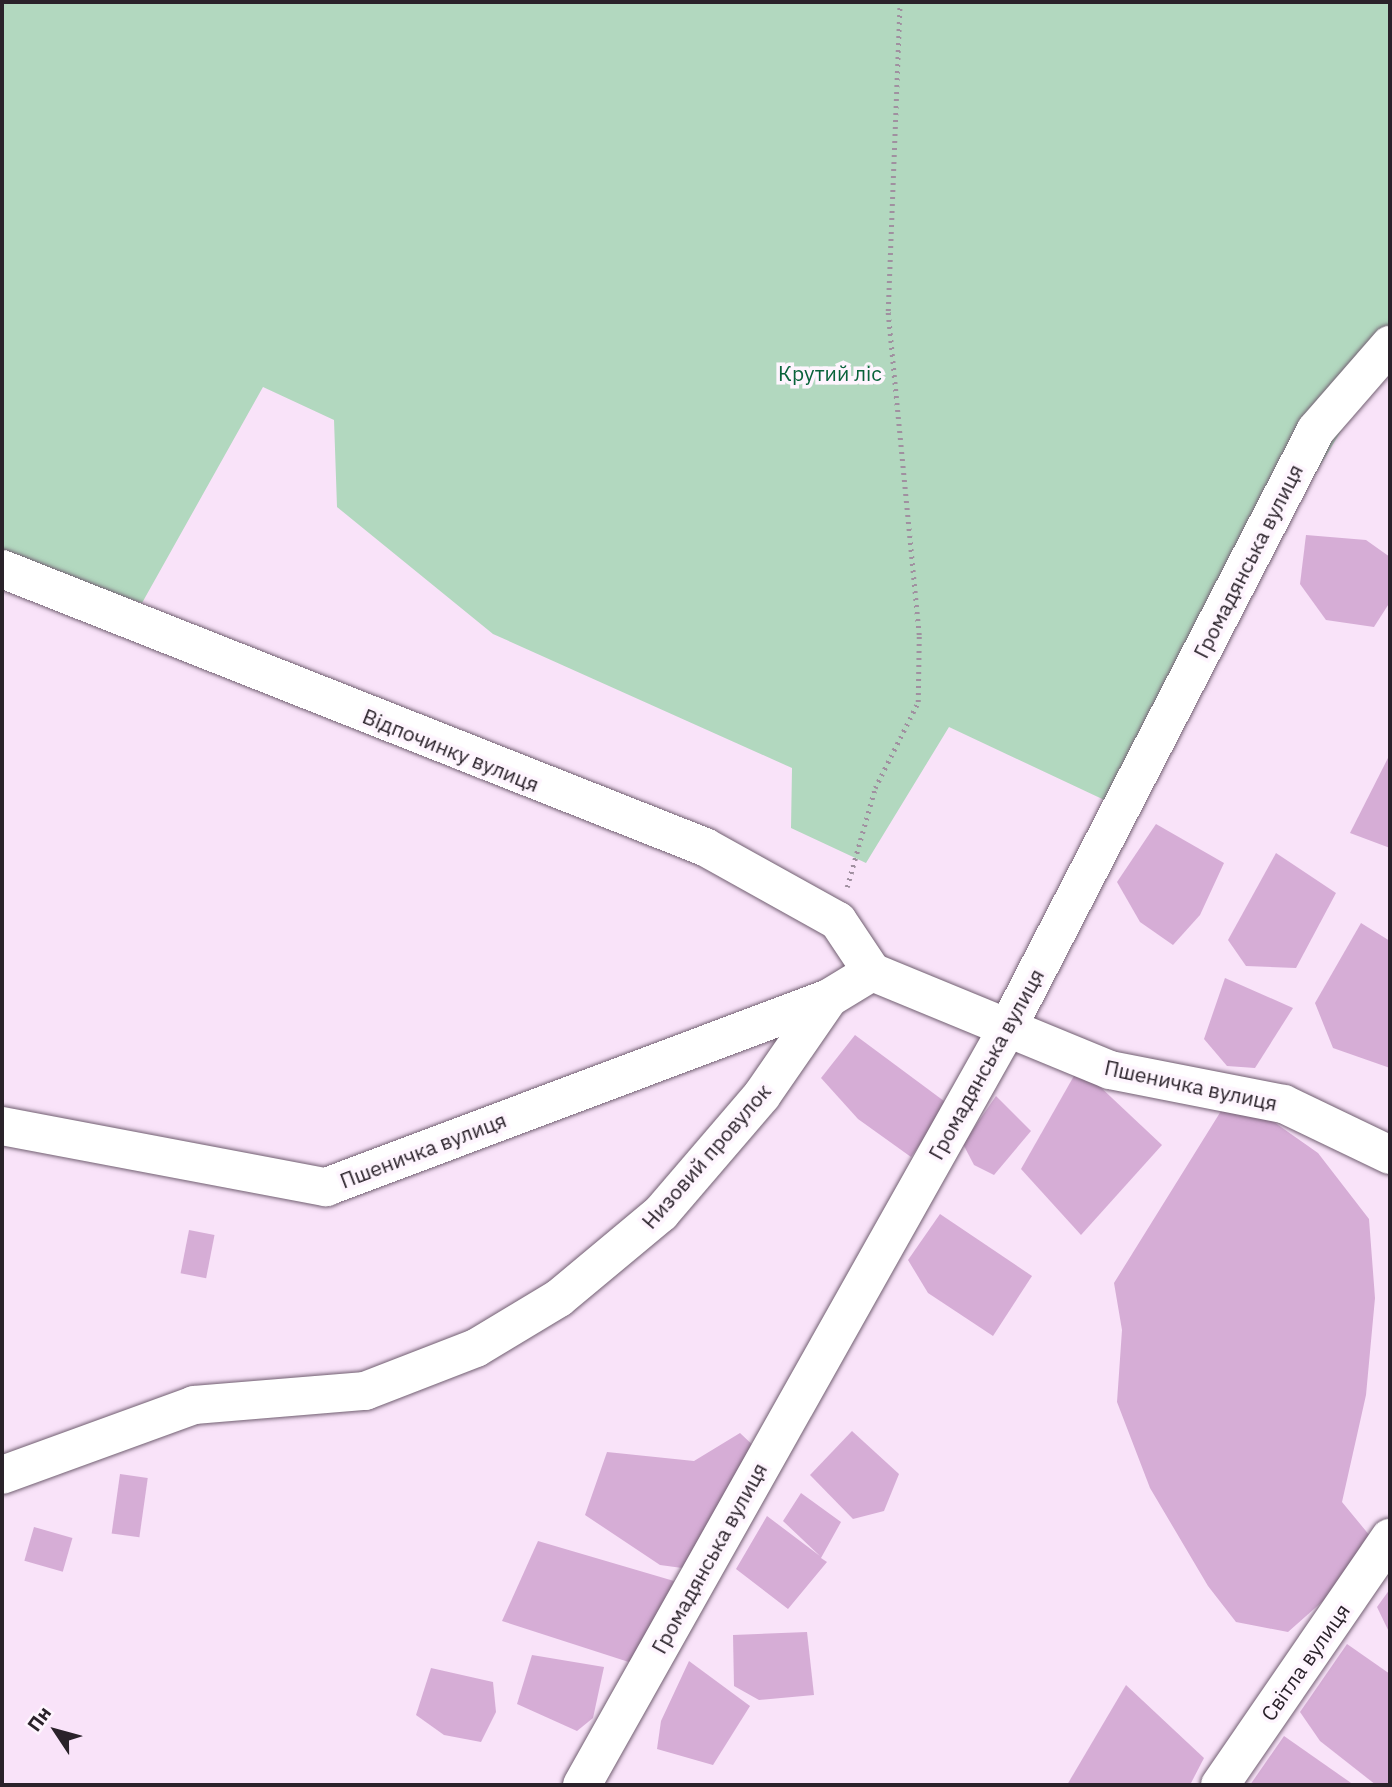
<!DOCTYPE html>
<html>
<head>
<meta charset="utf-8">
<style>
  body { margin:0 }
  #map { position:relative; width:1392px; height:1787px; overflow:hidden; background:#f9e3f9; font-family:"IBM Plex Sans",sans-serif }
  div>[style] { position:absolute }
  .green>* { inset:0; background:#b2d8bf }
  .building>* { inset:0; background:#d6add6; transform-origin:0 0 }
  .path>* { height:4.5px; margin-top:-2.25px; transform-origin:0; background:repeating-linear-gradient(90deg,#a090a0 0 2px,transparent 0 7px) }
  .roads { filter:drop-shadow(0 0 2px #715f71) drop-shadow(0 0 2px #715f71) }
  .street>* { height:38px; margin:-19px; padding:0 19px; transform-origin:19px; border-radius:19px; background:#fff }
  span { translate:-50% -50%; white-space:nowrap; text-align:center; line-height:1.15; -webkit-text-stroke:7px #fef5fe; paint-order:stroke }
  .park-label { font-size:21px; color:#08623a }
  .street-label { font-size:21px; color:#2a222a }
  .frame { position:absolute; inset:0; border:4px solid #2a222a; pointer-events:none }
  .north { position:absolute; left:21px; top:1696px; width:70px; height:70px; -webkit-text-stroke:5px #fef5fe; paint-order:stroke; rotate:306deg; font-size:19px; font-weight:700; line-height:28px; text-align:center; color:#2a222a }
  .north::after { content:''; display:block; margin:auto; width:24px; height:32px; background:#2a222a; clip-path:polygon(50% 0,100% 100%,50% 72%,0 100%) }
</style>
</head>
<body>
<div id="map">
  <div class="green">
    <div style="clip-path:polygon(2px 2px,1390px 2px,1390px 350px,1115px 805px,949px 727px,866px 863px,791px 828px,792px 768px,493px 634px,337px 507px,334px 420px,263px 387px,142px 603px,2px 556px)"></div>
  </div>
  <div class="building">
    <div style="clip-path:polygon(1306px 535px,1366px 540px,1390px 557px,1390px 602px,1374px 627px,1326px 620px,1300px 584px)"></div>
    <div style="clip-path:polygon(1390px 754px,1390px 848px,1350px 833px)"></div>
    <div style="clip-path:polygon(1156px 824px,1224px 863px,1200px 915px,1173px 945px,1140px 922px,1117px 882px)"></div>
    <div style="clip-path:polygon(1276px 853px,1336px 893px,1296px 968px,1246px 966px,1228px 940px)"></div>
    <div style="clip-path:polygon(1361px 923px,1390px 941px,1390px 1068px,1333px 1048px,1315px 1003px)"></div>
    <div style="clip-path:polygon(1225px 978px,1293px 1008px,1255px 1068px,1227px 1066px,1204px 1039px)"></div>
    <div style="clip-path:polygon(855px 1035px,948px 1104px,911px 1157px,858px 1119px,821px 1078px)"></div>
    <div style="clip-path:polygon(1079px 1067px,1162px 1145px,1081px 1235px,1021px 1169px)"></div>
    <div style="clip-path:polygon(996px 1096px,1031px 1131px,994px 1175px,974px 1165px,963px 1144px)"></div>
    <div style="clip-path:polygon(1251px 1106px,1318px 1153px,1369px 1219px,1375px 1298px,1366px 1395px,1342px 1502px,1375px 1542px,1340px 1586px,1288px 1632px,1236px 1622px,1208px 1586px,1150px 1488px,1117px 1402px,1122px 1330px,1114px 1283px,1221px 1111px)"></div>
    <div style="clip-path:polygon(940px 1214px,1032px 1276px,993px 1336px,928px 1293px,908px 1260px)"></div>
    <div style="left:189px;top:1230px;width:26px;height:44px;rotate:11deg"></div>
    <div style="clip-path:polygon(852px 1431px,899px 1474px,884px 1511px,853px 1519px,810px 1475px)"></div>
    <div style="clip-path:polygon(740px 1433px,759px 1451px,697px 1570px,660px 1565px,585px 1515px,607px 1452px,694px 1461px)"></div>
    <div style="left:120px;top:1474px;width:28px;height:60px;rotate:8deg"></div>
    <div style="clip-path:polygon(801px 1493px,841px 1522px,821px 1558px,827px 1562px,788px 1609px,736px 1569px,767px 1516px,820px 1556px,783px 1521px)"></div>
    <div style="left:34px;top:1527px;width:40px;height:35px;rotate:16deg"></div>
    <div style="clip-path:polygon(538px 1541px,674px 1581px,638px 1665px,502px 1621px)"></div>
    <div style="clip-path:polygon(1390px 1589px,1390px 1634px,1377px 1607px)"></div>
    <div style="clip-path:polygon(807px 1632px,814px 1695px,759px 1700px,734px 1686px,733px 1635px)"></div>
    <div style="clip-path:polygon(1347px 1644px,1390px 1674px,1390px 1785px,1376px 1785px,1320px 1741px,1300px 1712px)"></div>
    <div style="clip-path:polygon(532px 1655px,604px 1667px,593px 1718px,577px 1731px,517px 1704px)"></div>
    <div style="clip-path:polygon(689px 1661px,750px 1706px,713px 1765px,657px 1749px,661px 1721px)"></div>
    <div style="clip-path:polygon(431px 1668px,493px 1682px,496px 1712px,481px 1742px,444px 1735px,416px 1715px)"></div>
    <div style="clip-path:polygon(1126px 1685px,1204px 1758px,1190px 1785px,1067px 1785px)"></div>
    <div style="clip-path:polygon(1284px 1736px,1354px 1785px,1250px 1785px)"></div>
  </div>
  <div class="path">
    <div style="left:847px;top:887px;width:103px;rotate:-74.2deg"></div>
    <div style="left:875px;top:788px;width:96px;rotate:-63.4deg"></div>
    <div style="left:918px;top:702px;width:67px;rotate:-89.1deg"></div>
    <div style="left:919px;top:635px;width:325px;rotate:-95.5deg"></div>
    <div style="left:888px;top:311px;width:309px;rotate:-87.8deg"></div>
  </div>
  <div class="roads">
    <div class="street">
      <div style="left:2px;top:569px;width:756px;rotate:21.58deg"></div>
      <div style="left:705px;top:847px;width:152px;rotate:29.1deg"></div>
      <div style="left:838px;top:921px;width:61px;rotate:56.3deg"></div>
      <div style="left:872px;top:972px;width:257px;rotate:22.4deg"></div>
      <div style="left:1110px;top:1070px;width:177px;rotate:11.1deg"></div>
      <div style="left:1284px;top:1104px;width:118px;rotate:25.7deg"></div>
      <div style="left:2px;top:1126px;width:330px;rotate:10.7deg"></div>
      <div style="left:326px;top:1187px;width:537px;rotate:-20.59deg"></div>
      <div style="left:2px;top:1475px;width:204px;rotate:-20deg"></div>
      <div style="left:194px;top:1405px;width:172px;rotate:-4.7deg"></div>
      <div style="left:365px;top:1391px;width:119px;rotate:-21.2deg"></div>
      <div style="left:476px;top:1348px;width:97px;rotate:-31.1deg"></div>
      <div style="left:559px;top:1298px;width:133px;rotate:-39.8deg"></div>
      <div style="left:661px;top:1213px;width:155px;rotate:-49.4deg"></div>
      <div style="left:762px;top:1095px;width:118px;rotate:-55.4deg"></div>
      <div style="left:829px;top:998px;width:50px;rotate:-31.2deg"></div>
      <div style="left:582px;top:1785px;width:867px;rotate:-60.66deg"></div>
      <div style="left:1007px;top:1029px;width:674px;rotate:-62.71deg"></div>
      <div style="left:1316px;top:430px;width:113px;rotate:-49deg"></div>
      <div style="left:1220px;top:1785px;width:300px;rotate:-55.5deg"></div>
    </div>
  </div>
  <div class="park-label">
    <span style="left:830px;top:373px">Крутий ліс</span>
  </div>
  <div class="street-label">
    <span style="left:1248px;top:561px;rotate:-63deg">Громадянська вулиця</span>
    <span style="left:451px;top:750px;rotate:22deg">Відпочинку вулиця</span>
    <span style="left:986px;top:1064px;rotate:-61deg">Громадянська вулиця</span>
    <span style="left:1191px;top:1085px;rotate:12deg">Пшеничка вулиця</span>
    <span style="left:423px;top:1150px;rotate:-21deg">Пшеничка вулиця</span>
    <span style="left:706px;top:1156px;rotate:-49deg">Низовий провулок</span>
    <span style="left:709px;top:1558px;rotate:-61deg">Громадянська вулиця</span>
    <span style="left:1305px;top:1662px;rotate:-55deg">Світла вулиця</span>
  </div>
  <div class="frame"></div>
  <div class="north">Пн</div>
</div>
</body>
</html>
